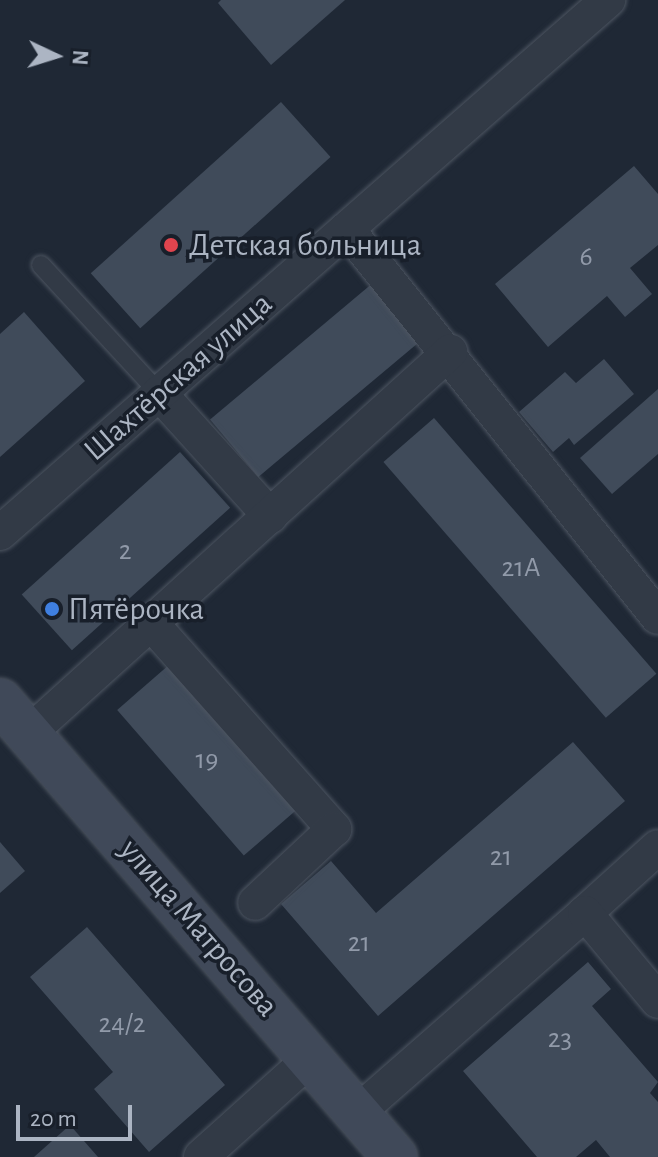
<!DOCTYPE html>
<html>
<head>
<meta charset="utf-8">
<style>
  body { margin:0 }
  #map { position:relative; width:658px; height:1157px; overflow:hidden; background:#1f2835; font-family:"Alegreya Sans",sans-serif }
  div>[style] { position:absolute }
  .building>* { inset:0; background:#404b5a; transform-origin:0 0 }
  .roads { filter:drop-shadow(0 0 2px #4d5561) drop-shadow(0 0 2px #4d5561) }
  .lane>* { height:18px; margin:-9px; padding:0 9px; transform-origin:9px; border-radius:9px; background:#323a46 }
  .street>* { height:34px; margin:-17px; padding:0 17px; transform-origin:17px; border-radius:17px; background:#323a46 }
  .secondary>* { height:44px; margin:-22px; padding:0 22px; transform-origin:22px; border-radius:22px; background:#404959 }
  .dots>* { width:22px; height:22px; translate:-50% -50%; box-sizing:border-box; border:4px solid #181f2a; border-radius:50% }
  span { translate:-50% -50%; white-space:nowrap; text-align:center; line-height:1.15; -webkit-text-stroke:7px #181f2a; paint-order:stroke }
  .number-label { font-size:28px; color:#919aa9 }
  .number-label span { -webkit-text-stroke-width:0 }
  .poi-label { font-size:32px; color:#acb5c3 }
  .left { translate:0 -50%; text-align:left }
  .street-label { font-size:32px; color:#acb5c3 }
  .north { position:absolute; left:16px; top:16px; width:80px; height:80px; -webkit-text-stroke:6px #181f2a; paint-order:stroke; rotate:94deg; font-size:22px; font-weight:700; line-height:32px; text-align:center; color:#acb5c3 }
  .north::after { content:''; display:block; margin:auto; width:28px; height:36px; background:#acb5c3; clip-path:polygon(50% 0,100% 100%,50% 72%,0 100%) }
  .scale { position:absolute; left:16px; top:1105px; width:116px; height:36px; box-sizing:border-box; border:4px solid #acb5c3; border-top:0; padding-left:10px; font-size:24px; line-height:28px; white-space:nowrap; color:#acb5c3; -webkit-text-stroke:6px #181f2a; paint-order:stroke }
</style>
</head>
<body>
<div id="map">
  <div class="building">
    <div style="clip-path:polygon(221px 0,345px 0,271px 65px,218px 3px)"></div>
    <div style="left:281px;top:102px;width:74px;height:256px;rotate:48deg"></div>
    <div style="clip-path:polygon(634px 166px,658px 194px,658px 245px,630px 268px,652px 294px,625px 317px,607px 296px,548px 347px,495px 284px)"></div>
    <div style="left:374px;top:282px;width:75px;height:214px;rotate:50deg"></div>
    <div style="clip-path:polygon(24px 312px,85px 381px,0 457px,0 334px)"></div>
    <div style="clip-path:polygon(604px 359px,634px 394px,574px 445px,569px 438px,553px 452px,519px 412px,565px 372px,576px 383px)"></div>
    <div style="clip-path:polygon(658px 389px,658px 454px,612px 494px,580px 458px)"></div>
    <div style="left:434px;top:418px;width:339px;height:67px;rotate:49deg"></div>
    <div style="left:180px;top:452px;width:75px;height:213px;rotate:48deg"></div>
    <div style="left:170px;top:664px;width:193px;height:70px;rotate:49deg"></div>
    <div style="clip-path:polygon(573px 742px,625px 801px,378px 1016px,281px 904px,331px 861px,376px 913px)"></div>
    <div style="clip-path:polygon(0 842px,25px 871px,0 893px)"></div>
    <div style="clip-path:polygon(87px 927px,225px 1085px,149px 1152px,94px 1089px,113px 1072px,30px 977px)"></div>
    <div style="clip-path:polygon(588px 962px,611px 989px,592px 1006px,658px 1082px,650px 1093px,658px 1102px,658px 1157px,610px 1157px,596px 1140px,576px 1157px,537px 1157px,463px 1071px)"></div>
    <div style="clip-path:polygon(70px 1125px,98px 1157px,34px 1157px)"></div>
  </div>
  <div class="roads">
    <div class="lane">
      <div style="left:41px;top:265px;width:174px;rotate:47.3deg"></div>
    </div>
    <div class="street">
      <div style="left:347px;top:229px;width:497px;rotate:51.3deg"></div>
      <div style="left:159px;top:393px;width:166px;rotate:47.9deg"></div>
      <div style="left:0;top:533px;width:809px;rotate:-41.24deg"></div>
      <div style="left:151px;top:623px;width:404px;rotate:-42.2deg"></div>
      <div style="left:28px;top:734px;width:166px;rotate:-42.1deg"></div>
      <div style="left:151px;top:623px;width:276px;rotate:48.4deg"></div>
      <div style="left:334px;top:829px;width:108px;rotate:136.9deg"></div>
      <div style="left:585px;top:913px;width:98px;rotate:-42.1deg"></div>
      <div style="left:358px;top:1112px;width:302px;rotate:-41.2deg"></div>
      <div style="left:585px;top:913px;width:114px;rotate:50.3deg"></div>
      <div style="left:201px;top:1157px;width:149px;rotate:-42deg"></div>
    </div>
    <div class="secondary">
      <div style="left:0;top:701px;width:603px;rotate:49.1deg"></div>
    </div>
  </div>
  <div class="dots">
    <div style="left:171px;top:245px;background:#e0444e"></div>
    <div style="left:52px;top:609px;background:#3f7fe0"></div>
  </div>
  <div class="number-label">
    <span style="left:586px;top:257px">6</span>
    <span style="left:125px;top:551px">2</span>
    <span style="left:521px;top:568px">21А</span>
    <span style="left:207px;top:760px">19</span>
    <span style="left:501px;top:857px">21</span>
    <span style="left:359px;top:943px">21</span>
    <span style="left:122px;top:1024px">24/2</span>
    <span style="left:560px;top:1039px">23</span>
  </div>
  <div class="poi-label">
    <span class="left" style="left:189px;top:245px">Детская больница</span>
    <span class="left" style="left:68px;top:609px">Пятёрочка</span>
  </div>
  <div class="street-label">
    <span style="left:178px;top:377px;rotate:-41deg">Шахтёрская улица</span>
    <span style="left:199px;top:928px;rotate:49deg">улица Матросова</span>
  </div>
  <div class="north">N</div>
  <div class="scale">20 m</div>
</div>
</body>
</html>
